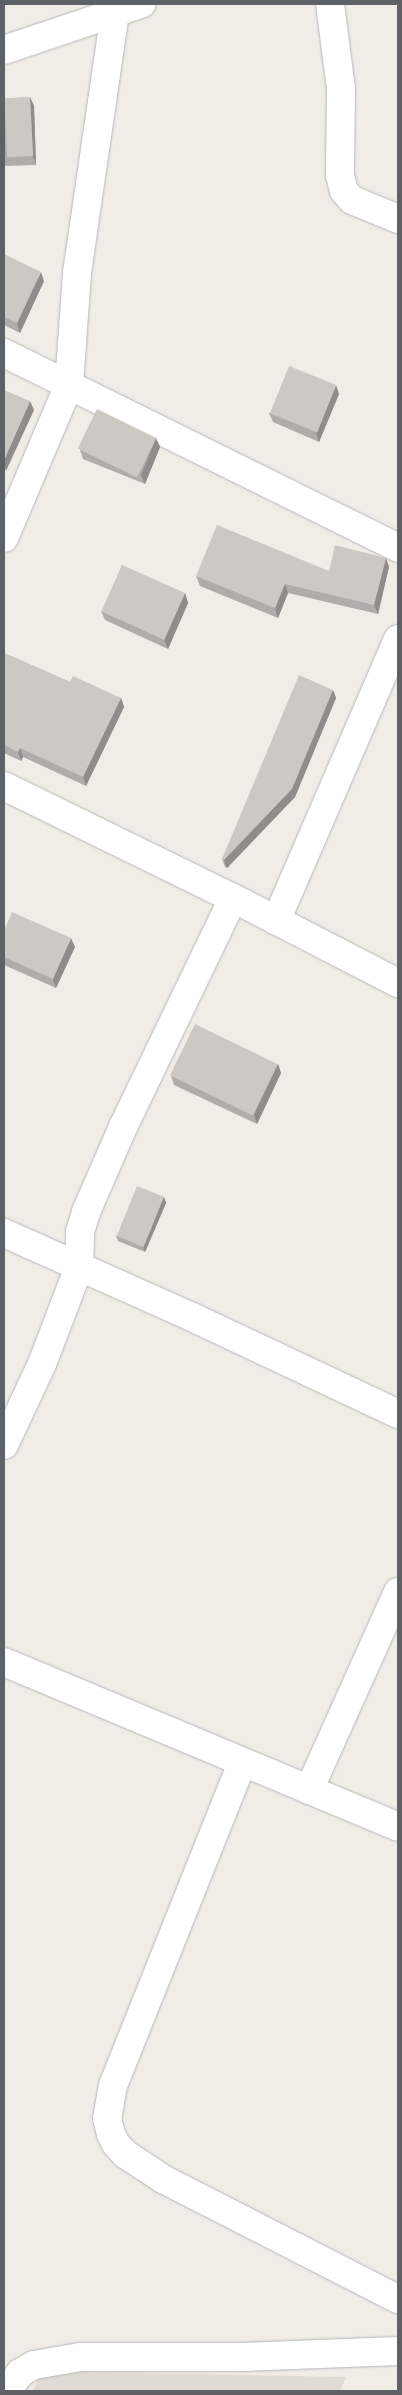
<!DOCTYPE html>
<html>
<head>
<meta charset="utf-8">
<style>
  body { margin:0 }
  #map { position:relative; width:402px; height:2395px; overflow:hidden; background:#f0ede7; font-family:"Exo 2",sans-serif }
  div>[style] { position:absolute }
  .education>* { inset:0; background:#e0dcd5 }
  .roads { filter:drop-shadow(0 0 1px #b4b7bb) drop-shadow(0 0 1px #b4b7bb) }
  .street>* { height:28px; margin:-14px; padding:0 14px; transform-origin:14px; border-radius:14px; background:#fff }
  .wall>* { inset:0; background:#afaca9 }
  .shaded-wall>* { inset:0; background:#8f8c89 }
  .building>* { inset:0; background:#ccc8c4; transform-origin:0 0 }
  span { translate:-50% -50%; white-space:nowrap; text-align:center; line-height:1.15; -webkit-text-stroke:4px #fff; paint-order:stroke }
  .frame { position:absolute; inset:0; border:5px solid #5e6266; pointer-events:none }
</style>
</head>
<body>
<div id="map">
  <div class="education">
    <div style="clip-path:polygon(41px 2371px,346px 2377px,340px 2391px,33px 2391px)"></div>
  </div>
  <div class="roads">
    <div class="street">
      <div style="left:330px;top:4px;width:86px;rotate:82.6deg"></div>
      <div style="left:341px;top:89px;width:86px;rotate:90.7deg"></div>
      <div style="left:340px;top:175px;width:16px;rotate:76deg"></div>
      <div style="left:344px;top:191px;width:12px;rotate:48deg"></div>
      <div style="left:352px;top:200px;width:50px;rotate:22.4deg"></div>
      <div style="left:4px;top:50px;width:145px;rotate:-18.6deg"></div>
      <div style="left:4px;top:353px;width:440px;rotate:26.3deg"></div>
      <div style="left:4px;top:538px;width:166px;rotate:-67deg"></div>
      <div style="left:69px;top:385px;width:112px;rotate:-85.9deg"></div>
      <div style="left:77px;top:273px;width:262px;rotate:-81.7deg"></div>
      <div style="left:4px;top:786px;width:255px;rotate:26.1deg"></div>
      <div style="left:233px;top:898px;width:186px;rotate:27.3deg"></div>
      <div style="left:276px;top:921px;width:307px;rotate:-66.6deg"></div>
      <div style="left:4px;top:1233px;width:206px;rotate:24.1deg"></div>
      <div style="left:192px;top:1317px;width:228px;rotate:25.2deg"></div>
      <div style="left:4px;top:1445px;width:89px;rotate:-64.9deg"></div>
      <div style="left:42px;top:1364px;width:104px;rotate:-69.1deg"></div>
      <div style="left:79px;top:1267px;width:35px;rotate:-88deg"></div>
      <div style="left:80px;top:1232px;width:21px;rotate:-73deg"></div>
      <div style="left:86px;top:1212px;width:93px;rotate:-66.5deg"></div>
      <div style="left:123px;top:1127px;width:254px;rotate:-64.3deg"></div>
      <div style="left:4px;top:1662px;width:427px;rotate:22.7deg"></div>
      <div style="left:242px;top:1763px;width:347px;rotate:111.8deg"></div>
      <div style="left:113px;top:2085px;width:34px;rotate:100deg"></div>
      <div style="left:107px;top:2118px;width:16px;rotate:76deg"></div>
      <div style="left:111px;top:2134px;width:11px;rotate:63deg"></div>
      <div style="left:116px;top:2144px;width:13px;rotate:48deg"></div>
      <div style="left:125px;top:2154px;width:45px;rotate:33.3deg"></div>
      <div style="left:163px;top:2179px;width:264px;rotate:27.1deg"></div>
      <div style="left:309px;top:1790px;width:217px;rotate:-65.8deg"></div>
      <div style="left:7px;top:2391px;width:22px;rotate:-54deg"></div>
      <div style="left:20px;top:2373px;width:16px;rotate:-30deg"></div>
      <div style="left:34px;top:2365px;width:48px;rotate:-9.7deg"></div>
      <div style="left:81px;top:2357px;width:161px"></div>
      <div style="left:242px;top:2357px;width:156px;rotate:-2.2deg"></div>
    </div>
  </div>
  <div class="wall">
    <div style="clip-path:polygon(30px 97px,34px 106px,36px 165px,4px 166px,4px 99px)"></div>
    <div style="clip-path:polygon(4px 254px,44px 281px,20px 333px,4px 325px)"></div>
    <div style="clip-path:polygon(339px 394px,319px 442px,273px 422px,269px 413px)"></div>
    <div style="clip-path:polygon(156px 438px,160px 447px,145px 484px,83px 459px,80px 450px)"></div>
    <div style="clip-path:polygon(386px 558px,389px 567px,378px 614px,288px 593px,278px 618px,200px 586px,196px 576px,329px 571px)"></div>
    <div style="clip-path:polygon(185px 593px,188px 603px,168px 649px,105px 620px,101px 611px)"></div>
    <div style="clip-path:polygon(4px 653px,70px 682px,121px 698px,124px 707px,86px 786px,23px 757px,21px 761px,4px 753px)"></div>
    <div style="clip-path:polygon(333px 690px,336px 698px,295px 797px,227px 868px,225px 867px,222px 859px)"></div>
    <div style="clip-path:polygon(4px 931px,75px 947px,56px 988px,4px 965px)"></div>
    <div style="clip-path:polygon(278px 1064px,281px 1073px,257px 1124px,174px 1085px,171px 1076px)"></div>
    <div style="clip-path:polygon(164px 1197px,166px 1203px,145px 1252px,118px 1241px,116px 1236px)"></div>
  </div>
  <div class="shaded-wall">
    <div style="clip-path:polygon(30px 97px,34px 106px,36px 165px,33px 156px)"></div>
    <div style="clip-path:polygon(41px 272px,44px 281px,20px 333px,17px 323px)"></div>
    <div style="clip-path:polygon(336px 385px,339px 394px,319px 442px,316px 432px)"></div>
    <div style="clip-path:polygon(30px 401px,34px 410px,6px 471px,4px 465px,4px 460px)"></div>
    <div style="clip-path:polygon(156px 438px,160px 447px,145px 484px,141px 475px)"></div>
    <div style="clip-path:polygon(386px 558px,389px 567px,378px 614px,374px 605px)"></div>
    <div style="clip-path:polygon(285px 584px,288px 593px,278px 618px,275px 608px)"></div>
    <div style="clip-path:polygon(185px 593px,188px 603px,168px 649px,164px 640px)"></div>
    <div style="clip-path:polygon(333px 690px,336px 698px,295px 797px,227px 868px,224px 860px)"></div>
    <div style="clip-path:polygon(121px 698px,124px 707px,86px 786px,83px 777px)"></div>
    <div style="clip-path:polygon(20px 748px,23px 757px,21px 761px,18px 752px)"></div>
    <div style="clip-path:polygon(71px 938px,75px 947px,56px 988px,53px 979px)"></div>
    <div style="clip-path:polygon(278px 1064px,281px 1073px,257px 1124px,254px 1115px)"></div>
    <div style="clip-path:polygon(164px 1197px,166px 1203px,145px 1252px,143px 1247px)"></div>
  </div>
  <div class="building">
    <div style="left:30px;top:97px;width:59px;height:26px;rotate:87deg"></div>
    <div style="clip-path:polygon(4px 254px,41px 272px,17px 323px,4px 317px)"></div>
    <div style="left:289px;top:366px;width:51px;height:51px;rotate:22deg"></div>
    <div style="clip-path:polygon(4px 390px,30px 401px,4px 460px)"></div>
    <div style="left:97px;top:409px;width:66px;height:44px;rotate:26deg"></div>
    <div style="clip-path:polygon(217px 525px,329px 571px,335px 545px,386px 558px,374px 605px,285px 584px,275px 608px,196px 576px)"></div>
    <div style="left:122px;top:565px;width:69px;height:51px;rotate:24deg"></div>
    <div style="clip-path:polygon(4px 653px,70px 682px,73px 676px,121px 698px,83px 777px,20px 748px,18px 752px,4px 745px)"></div>
    <div style="clip-path:polygon(299px 675px,333px 690px,292px 789px,224px 860px,222px 859px)"></div>
    <div style="clip-path:polygon(12px 912px,71px 938px,53px 979px,4px 957px,4px 931px)"></div>
    <div style="left:195px;top:1024px;width:92px;height:57px;rotate:26deg"></div>
    <div style="left:137px;top:1186px;width:29px;height:54px;rotate:22deg"></div>
  </div>
  <div class="frame"></div>
</div>
</body>
</html>
